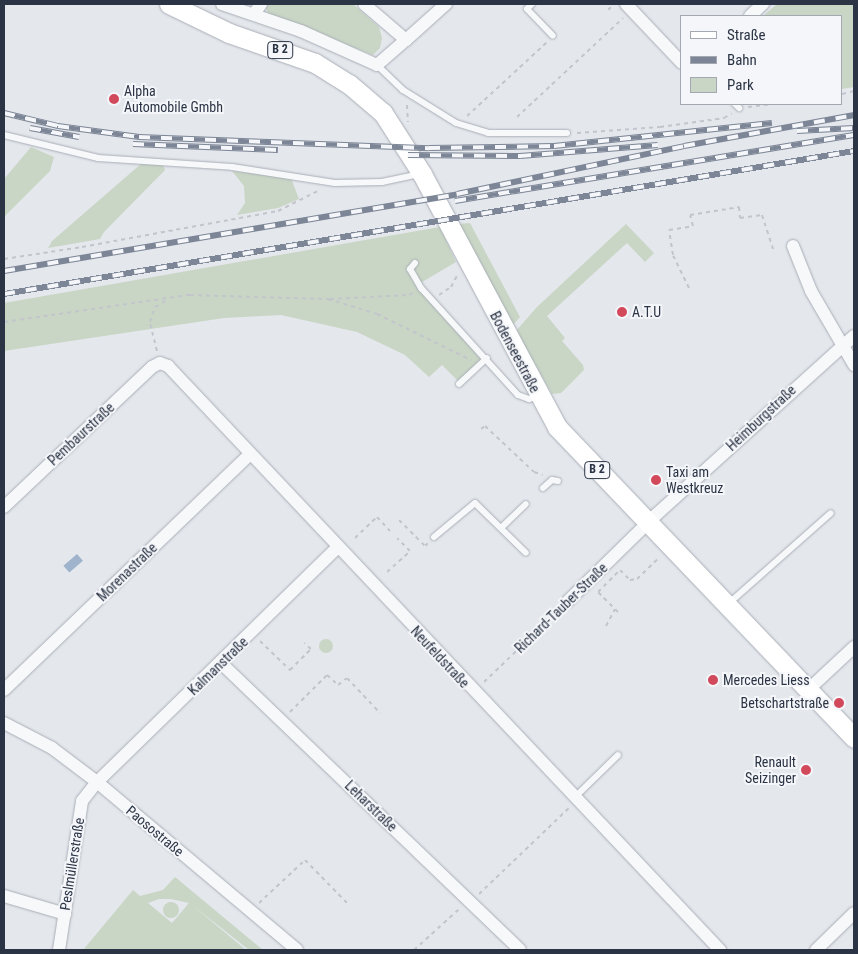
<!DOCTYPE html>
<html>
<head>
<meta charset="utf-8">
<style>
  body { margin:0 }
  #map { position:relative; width:858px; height:954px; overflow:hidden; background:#e4e7ec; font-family:"Roboto Condensed",sans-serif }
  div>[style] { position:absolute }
  .green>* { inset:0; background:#c9d6c5 }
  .round { border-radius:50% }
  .water>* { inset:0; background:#9fb4cc; transform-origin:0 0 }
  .path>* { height:2px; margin-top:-1px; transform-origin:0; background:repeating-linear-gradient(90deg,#c2c5cb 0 4px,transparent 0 8px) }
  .roads { filter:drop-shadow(0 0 1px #a9aeb7) drop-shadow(0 0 1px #a9aeb7) }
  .service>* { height:6px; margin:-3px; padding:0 3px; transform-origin:3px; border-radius:3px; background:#f7f8fa }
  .minor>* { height:12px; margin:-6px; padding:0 6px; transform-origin:6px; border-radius:6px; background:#f7f8fa }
  .primary>* { height:19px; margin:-9.5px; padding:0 9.5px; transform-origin:9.5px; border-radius:9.5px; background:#fff }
  .rail>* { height:5.5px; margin-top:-2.75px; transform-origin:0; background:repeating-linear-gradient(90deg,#f4f6f9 0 11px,#7d8696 0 22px); box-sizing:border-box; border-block:1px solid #7d8696 }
  .dots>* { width:14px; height:14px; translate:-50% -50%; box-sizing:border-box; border:2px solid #f4f6f9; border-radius:50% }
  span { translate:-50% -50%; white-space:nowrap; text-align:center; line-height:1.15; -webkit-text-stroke:4px #f4f6f9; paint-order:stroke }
  .shield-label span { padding:1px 4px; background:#f4f6f9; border:1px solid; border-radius:4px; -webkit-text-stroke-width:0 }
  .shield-label { font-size:12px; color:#2b3445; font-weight:700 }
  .poi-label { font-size:14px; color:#2b3445 }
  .left { translate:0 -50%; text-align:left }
  .right { translate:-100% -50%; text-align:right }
  .street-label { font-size:14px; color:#2b3445 }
  .frame { position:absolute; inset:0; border:5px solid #2b3445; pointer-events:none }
  .legend { position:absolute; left:680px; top:15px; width:162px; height:90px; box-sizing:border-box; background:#f4f6f9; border:1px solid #a4a8b1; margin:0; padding:6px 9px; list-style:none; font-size:15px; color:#2b3445 }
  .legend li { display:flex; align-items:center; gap:10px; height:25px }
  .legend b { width:25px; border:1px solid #a4a8b1 }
</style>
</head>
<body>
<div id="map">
  <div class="green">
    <div style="clip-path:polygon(270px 4px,353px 4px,379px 27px,382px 38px,380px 48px,373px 55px,268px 14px,266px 7px)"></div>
    <div style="clip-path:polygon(777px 4px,854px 4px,854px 87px,842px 89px,842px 16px,763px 16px)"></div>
    <div style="clip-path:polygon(31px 147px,54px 157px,50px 171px,4px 217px,4px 179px)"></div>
    <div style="clip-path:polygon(142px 163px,163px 165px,165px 170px,104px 232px,100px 239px,48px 248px,52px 241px)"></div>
    <div style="clip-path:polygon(232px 171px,291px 178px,299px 199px,278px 208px,237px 215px,245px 203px,244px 186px)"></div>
    <div style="clip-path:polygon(470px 223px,520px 317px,513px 325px,458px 224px)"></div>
    <div style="clip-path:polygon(626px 224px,654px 253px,645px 262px,627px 243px,547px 316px,565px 338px,562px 341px,583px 365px,584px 370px,561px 393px,552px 394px,516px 331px,537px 307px)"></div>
    <div style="clip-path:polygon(440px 227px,456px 262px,417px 285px,483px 361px,458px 381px,442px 365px,429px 377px,405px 355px,357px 332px,281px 315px,224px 318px,4px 351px,4px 303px)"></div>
    <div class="round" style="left:319px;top:639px;width:14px;height:14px"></div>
    <div style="clip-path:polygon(evenodd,175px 877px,263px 950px,249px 950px,191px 904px,246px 950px,83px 950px,133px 890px,140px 896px,163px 890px,175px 877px,159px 899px,171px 899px,189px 903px,172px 923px,148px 903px,159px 899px)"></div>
    <div class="round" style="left:163px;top:902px;width:16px;height:16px"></div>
  </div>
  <div class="water">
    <div style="left:77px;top:554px;width:9px;height:18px;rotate:49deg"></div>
  </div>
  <div class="path">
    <div style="left:608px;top:10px;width:7px;rotate:-45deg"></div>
    <div style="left:842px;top:94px;width:12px;rotate:-14deg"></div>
    <div style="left:407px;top:105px;width:17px;rotate:87deg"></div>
    <div style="left:748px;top:107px;width:23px;rotate:-7deg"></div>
    <div style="left:467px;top:116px;width:108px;rotate:-42.7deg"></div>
    <div style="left:517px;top:117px;width:145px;rotate:-43deg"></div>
    <div style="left:577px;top:133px;width:83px;rotate:-4.1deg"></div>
    <div style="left:660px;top:127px;width:65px;rotate:-8deg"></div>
    <div style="left:724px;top:118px;width:9px;rotate:-32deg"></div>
    <div style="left:4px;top:259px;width:79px;rotate:-8.7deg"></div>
    <div style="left:82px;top:247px;width:199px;rotate:-10.4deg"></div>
    <div style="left:278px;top:211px;width:47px;rotate:-26.6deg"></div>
    <div style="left:689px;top:288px;width:37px;rotate:-116deg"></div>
    <div style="left:673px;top:255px;width:25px;rotate:-99deg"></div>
    <div style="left:669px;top:230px;width:24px;rotate:-9deg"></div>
    <div style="left:693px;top:226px;width:11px;rotate:-105deg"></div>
    <div style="left:690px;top:215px;width:50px;rotate:-9.3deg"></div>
    <div style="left:739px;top:207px;width:11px;rotate:85deg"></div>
    <div style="left:740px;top:218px;width:22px;rotate:-8deg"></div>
    <div style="left:762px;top:215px;width:40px;rotate:72deg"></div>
    <div style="left:439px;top:295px;width:14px;rotate:-34deg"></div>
    <div style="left:451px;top:287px;width:15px;rotate:-62deg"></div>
    <div style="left:330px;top:299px;width:79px;rotate:-2.9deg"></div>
    <div style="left:409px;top:295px;width:6px;rotate:-31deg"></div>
    <div style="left:4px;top:322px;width:188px;rotate:-8.3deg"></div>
    <div style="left:190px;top:295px;width:138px;rotate:1.7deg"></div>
    <div style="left:328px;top:299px;width:51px;rotate:17deg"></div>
    <div style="left:377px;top:314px;width:105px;rotate:26.1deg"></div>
    <div style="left:157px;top:351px;width:30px;rotate:-104deg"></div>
    <div style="left:150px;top:322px;width:16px;rotate:-72deg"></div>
    <div style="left:155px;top:307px;width:14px;rotate:-30deg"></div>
    <div style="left:481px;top:429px;width:5px;rotate:-37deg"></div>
    <div style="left:485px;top:426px;width:67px;rotate:43.2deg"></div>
    <div style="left:534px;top:472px;width:9px;rotate:18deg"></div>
    <div style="left:399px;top:520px;width:37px;rotate:45deg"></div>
    <div style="left:425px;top:546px;width:4px;rotate:-45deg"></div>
    <div style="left:355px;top:538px;width:30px;rotate:-44deg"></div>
    <div style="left:377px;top:517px;width:19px;rotate:47deg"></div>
    <div style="left:387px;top:572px;width:31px;rotate:-42deg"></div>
    <div style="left:410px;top:551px;width:18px;rotate:-135deg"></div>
    <div style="left:618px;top:612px;width:28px;rotate:-135deg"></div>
    <div style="left:598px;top:592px;width:31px;rotate:-45deg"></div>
    <div style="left:620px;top:570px;width:14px;rotate:45deg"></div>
    <div style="left:630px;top:580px;width:7px;rotate:-8deg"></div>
    <div style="left:637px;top:579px;width:32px;rotate:-44deg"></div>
    <div style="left:606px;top:626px;width:19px;rotate:-62deg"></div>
    <div style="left:260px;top:641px;width:42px;rotate:44deg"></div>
    <div style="left:290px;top:670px;width:30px;rotate:-45deg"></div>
    <div style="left:311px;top:649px;width:9px;rotate:-139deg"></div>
    <div style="left:484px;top:682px;width:103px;rotate:-43.8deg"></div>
    <div style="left:290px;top:712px;width:52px;rotate:-45deg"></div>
    <div style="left:327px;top:675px;width:15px;rotate:42deg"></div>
    <div style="left:338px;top:685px;width:11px;rotate:-38deg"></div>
    <div style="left:347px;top:678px;width:48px;rotate:46.7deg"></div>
    <div style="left:479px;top:894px;width:124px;rotate:-43.7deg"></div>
    <div style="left:259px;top:903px;width:63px;rotate:-43.1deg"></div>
    <div style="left:305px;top:860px;width:64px;rotate:45.6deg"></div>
    <div style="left:414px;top:950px;width:61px;rotate:-42.3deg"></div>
  </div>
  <div class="roads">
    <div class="service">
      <div style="left:532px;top:4px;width:7px;rotate:135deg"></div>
      <div style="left:527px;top:9px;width:37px;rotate:46deg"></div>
      <div style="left:377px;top:65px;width:36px;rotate:44deg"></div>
      <div style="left:403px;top:90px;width:62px;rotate:31.9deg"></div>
      <div style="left:456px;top:123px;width:34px;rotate:17deg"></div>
      <div style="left:488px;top:133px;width:79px"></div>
      <div style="left:735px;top:104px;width:6px;rotate:45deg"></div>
      <div style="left:4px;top:135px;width:97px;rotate:13.7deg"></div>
      <div style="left:98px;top:158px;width:134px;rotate:3.8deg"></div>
      <div style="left:232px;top:167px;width:104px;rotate:8.8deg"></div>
      <div style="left:335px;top:183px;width:47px;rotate:-1.2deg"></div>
      <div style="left:382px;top:182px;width:39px;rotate:-12deg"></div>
      <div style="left:415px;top:263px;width:8px;rotate:130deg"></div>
      <div style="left:410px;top:269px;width:22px;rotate:60deg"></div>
      <div style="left:421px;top:288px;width:144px;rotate:47.8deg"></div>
      <div style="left:518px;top:395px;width:12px;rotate:20deg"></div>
      <div style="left:529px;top:399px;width:9px;rotate:-18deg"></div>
      <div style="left:459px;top:384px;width:38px;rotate:-43deg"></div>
      <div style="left:543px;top:488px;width:12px;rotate:-42deg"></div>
      <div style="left:552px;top:480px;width:6px;rotate:9deg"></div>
      <div style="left:502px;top:527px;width:33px;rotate:-44deg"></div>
      <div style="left:434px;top:537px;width:53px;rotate:-39.7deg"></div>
      <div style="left:475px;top:503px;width:71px;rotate:44.4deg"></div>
      <div style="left:728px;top:604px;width:137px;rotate:-41.5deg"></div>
      <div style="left:575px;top:797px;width:60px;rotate:-44.3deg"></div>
    </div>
    <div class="minor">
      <div style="left:222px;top:4px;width:83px;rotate:18.9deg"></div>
      <div style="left:301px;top:31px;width:83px;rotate:24.1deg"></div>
      <div style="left:377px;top:65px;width:38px;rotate:-41deg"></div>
      <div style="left:406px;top:40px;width:55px;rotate:-139.4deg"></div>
      <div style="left:626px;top:4px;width:81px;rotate:46.5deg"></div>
      <div style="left:254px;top:14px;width:12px;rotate:-55deg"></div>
      <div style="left:750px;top:16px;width:18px;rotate:-43deg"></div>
      <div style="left:406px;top:40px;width:54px;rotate:-42deg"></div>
      <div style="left:793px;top:246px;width:48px;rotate:68.2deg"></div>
      <div style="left:811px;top:291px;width:86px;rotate:59.8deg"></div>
      <div style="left:4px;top:507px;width:204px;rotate:-43.4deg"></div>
      <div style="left:152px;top:367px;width:9px;rotate:-27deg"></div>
      <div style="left:160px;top:363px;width:9px;rotate:21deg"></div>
      <div style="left:168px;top:366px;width:804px;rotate:46.61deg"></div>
      <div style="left:567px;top:602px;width:127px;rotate:-44.4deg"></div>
      <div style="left:658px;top:513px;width:264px;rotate:-42.1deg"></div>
      <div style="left:221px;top:663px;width:414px;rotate:43.8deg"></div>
      <div style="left:809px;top:689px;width:62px;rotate:-43deg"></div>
      <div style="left:4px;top:690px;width:341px;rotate:-43.8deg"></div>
      <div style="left:4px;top:723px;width:54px;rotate:27.5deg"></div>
      <div style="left:52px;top:748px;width:56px;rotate:37.1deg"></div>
      <div style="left:97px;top:782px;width:261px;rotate:40deg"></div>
      <div style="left:4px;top:896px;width:64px;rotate:16.4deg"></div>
      <div style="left:59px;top:950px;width:151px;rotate:-81.2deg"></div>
      <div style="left:82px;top:801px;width:24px;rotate:-52deg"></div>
      <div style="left:97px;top:782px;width:335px;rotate:-44.3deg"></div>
      <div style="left:816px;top:950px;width:53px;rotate:-44.2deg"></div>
    </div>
    <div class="primary">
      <div style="left:169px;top:4px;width:67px;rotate:25.8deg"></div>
      <div style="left:229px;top:33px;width:91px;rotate:19.2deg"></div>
      <div style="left:315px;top:63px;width:40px;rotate:32deg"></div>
      <div style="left:349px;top:84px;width:45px;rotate:40.5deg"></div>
      <div style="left:383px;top:113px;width:72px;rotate:57.4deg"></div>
      <div style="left:422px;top:174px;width:287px;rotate:61.9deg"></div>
      <div style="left:557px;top:427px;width:430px;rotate:46.3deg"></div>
    </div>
  </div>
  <div class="rail">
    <div style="left:4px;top:113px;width:56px;rotate:13.5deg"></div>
    <div style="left:58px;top:126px;width:82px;rotate:7.7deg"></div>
    <div style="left:139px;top:137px;width:290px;rotate:2.2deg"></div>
    <div style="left:429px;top:148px;width:125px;rotate:-0.9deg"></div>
    <div style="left:554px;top:146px;width:219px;rotate:-6deg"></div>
    <div style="left:30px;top:128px;width:50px;rotate:10.4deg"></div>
    <div style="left:797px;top:131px;width:57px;rotate:-3deg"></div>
    <div style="left:133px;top:144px;width:145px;rotate:2.4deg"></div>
    <div style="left:408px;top:155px;width:112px;rotate:0.5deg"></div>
    <div style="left:520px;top:156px;width:138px;rotate:-4.6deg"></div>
    <div style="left:455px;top:201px;width:404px;rotate:-9.4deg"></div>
    <div style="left:4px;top:271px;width:459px;rotate:-9.6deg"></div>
    <div style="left:457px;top:194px;width:232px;rotate:-11.9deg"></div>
    <div style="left:684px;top:146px;width:173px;rotate:-10.3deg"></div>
    <div style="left:4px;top:294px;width:862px;rotate:-9.55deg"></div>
  </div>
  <div class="dots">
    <div style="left:114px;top:99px;background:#d1495b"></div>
    <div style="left:622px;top:312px;background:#d1495b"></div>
    <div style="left:656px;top:480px;background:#d1495b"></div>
    <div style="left:713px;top:680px;background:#d1495b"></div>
    <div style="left:839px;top:703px;background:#d1495b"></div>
    <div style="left:806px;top:770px;background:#d1495b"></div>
  </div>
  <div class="shield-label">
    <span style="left:280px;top:50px">B 2</span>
    <span style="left:597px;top:470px">B 2</span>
  </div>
  <div class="poi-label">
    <span class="left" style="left:124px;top:99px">Alpha<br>Automobile Gmbh</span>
    <span class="left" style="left:632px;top:312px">A.T.U</span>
    <span class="left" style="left:666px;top:480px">Taxi am<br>Westkreuz</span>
    <span class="left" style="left:723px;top:680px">Mercedes Liess</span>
    <span class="right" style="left:829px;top:703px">Betschartstraße</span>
    <span class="right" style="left:796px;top:770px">Renault<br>Seizinger</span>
  </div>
  <div class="street-label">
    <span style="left:515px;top:352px;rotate:62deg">Bodenseestraße</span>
    <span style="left:761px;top:418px;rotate:-43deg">Heimburgstraße</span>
    <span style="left:81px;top:434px;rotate:-43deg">Pembaurstraße</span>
    <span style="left:127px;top:572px;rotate:-44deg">Morenastraße</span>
    <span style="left:561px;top:608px;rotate:-44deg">Richard-Tauber-Straße</span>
    <span style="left:440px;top:657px;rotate:47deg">Neufeldstraße</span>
    <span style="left:218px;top:666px;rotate:-44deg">Kalmanstraße</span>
    <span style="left:371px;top:806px;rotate:44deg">Leharstraße</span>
    <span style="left:155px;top:831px;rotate:40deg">Paosostraße</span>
    <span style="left:72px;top:864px;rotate:-81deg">Peslmüllerstraße</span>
  </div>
  <div class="frame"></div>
  <ul class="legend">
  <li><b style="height:6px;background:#fff"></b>Straße</li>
  <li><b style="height:6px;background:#7d8696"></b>Bahn</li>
  <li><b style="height:14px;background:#c9d6c5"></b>Park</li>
  </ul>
</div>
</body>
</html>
